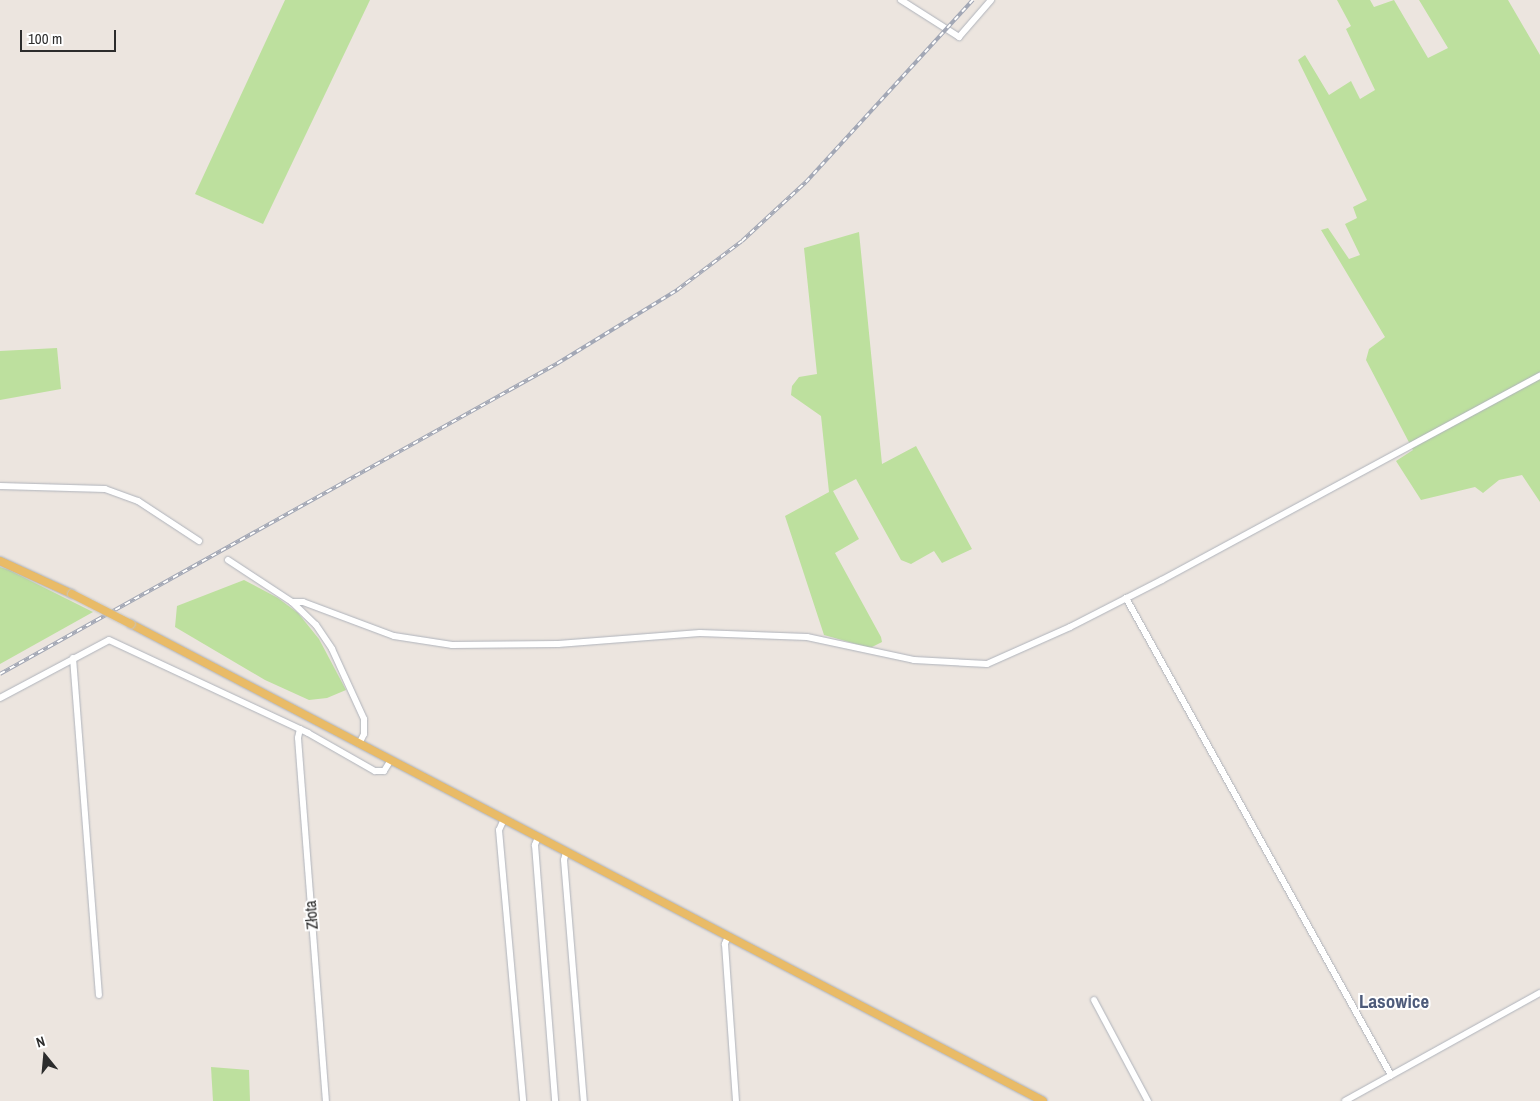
<!DOCTYPE html>
<html>
<head>
<meta charset="utf-8">
<style>
  body { margin:0 }
  #map { position:relative; width:1540px; height:1101px; overflow:hidden; background:#ece5df; font-family:"Archivo Narrow",sans-serif }
  div>[style] { position:absolute }
  .green>* { inset:0; background:#bde09e }
  .roads { filter:drop-shadow(0 0 1px #afb3bb) drop-shadow(0 0 1px #afb3bb) }
  .minor>* { height:6px; margin:-3px; padding:0 3px; transform-origin:3px; border-radius:3px; background:#fff }
  .major>* { height:8px; margin:-4px; padding:0 4px; transform-origin:4px; border-radius:4px; background:#e9bb67 }
  .rail>* { height:4px; margin-top:-2px; transform-origin:0; background:repeating-linear-gradient(90deg,#fff 0 5.5px,#a2a7b5 0 11px); box-sizing:border-box; border-block:1px solid #a2a7b5 }
  .bridges { filter:drop-shadow(0 0 1px #c4c4c4) drop-shadow(0 0 1px #c4c4c4) }
  .major-bridge>* { height:8px; margin:-4px; padding:0 4px; transform-origin:4px; border-radius:4px; background:#e9bb67 }
  span { translate:-50% -50%; white-space:nowrap; text-align:center; line-height:1.15; -webkit-text-stroke:4px #fff; paint-order:stroke }
  .street-label { font-size:16px; color:#2c2c2c }
  .quarter-label { font-size:19px; color:#4e5b7a; font-weight:700 }
  .north { position:absolute; left:20px; top:1031px; width:50px; height:50px; -webkit-text-stroke:4px #fff; paint-order:stroke; rotate:343deg; font-size:14px; font-weight:700; line-height:20px; text-align:center; color:#2c2c2c }
  .north::after { content:''; display:block; margin:auto; width:18px; height:22px; background:#2c2c2c; clip-path:polygon(50% 0,100% 100%,50% 72%,0 100%) }
  .scale { position:absolute; left:20px; top:30px; width:96px; height:22px; box-sizing:border-box; border:2px solid #2c2c2c; border-top:0; padding-left:6px; font-size:15px; line-height:18px; white-space:nowrap; color:#2c2c2c; -webkit-text-stroke:4px #fff; paint-order:stroke }
</style>
</head>
<body>
<div id="map">
  <div class="green">
    <div style="clip-path:polygon(285px 0,370px 0,263px 224px,195px 194px)"></div>
    <div style="clip-path:polygon(1337px 0,1370px 0,1374px 7px,1394px 0,1428px 58px,1448px 48px,1419px 0,1508px 0,1540px 55px,1540px 502px,1522px 475px,1499px 480px,1483px 493px,1475px 487px,1421px 500px,1396px 461px,1413px 450px,1366px 360px,1369px 349px,1385px 337px,1321px 230px,1328px 228px,1349px 259px,1360px 255px,1345px 224px,1357px 218px,1353px 207px,1367px 200px,1298px 60px,1305px 55px,1329px 95px,1351px 81px,1360px 99px,1375px 90px,1346px 29px,1351px 26px)"></div>
    <div style="clip-path:polygon(859px 232px,882px 464px,916px 446px,972px 549px,942px 563px,934px 551px,911px 564px,901px 560px,856px 479px,833px 491px,859px 539px,835px 553px,881px 637px,882px 642px,870px 648px,824px 635px,785px 516px,829px 492px,821px 416px,791px 395px,792px 386px,799px 377px,817px 374px,804px 248px)"></div>
    <div style="clip-path:polygon(57px 348px,61px 389px,0 400px,0 351px)"></div>
    <div style="clip-path:polygon(0 567px,9px 570px,93px 612px,0 664px)"></div>
    <div style="clip-path:polygon(244px 580px,278px 598px,298px 613px,319px 639px,346px 690px,327px 698px,309px 700px,265px 680px,175px 627px,177px 606px)"></div>
    <div style="clip-path:polygon(211px 1067px,249px 1070px,250px 1101px,213px 1101px)"></div>
  </div>
  <div class="roads">
    <div class="minor">
      <div style="left:901px;top:0;width:69px;rotate:32.5deg"></div>
      <div style="left:959px;top:37px;width:49px;rotate:-49.1deg"></div>
      <div style="left:0;top:486px;width:105px;rotate:1.6deg"></div>
      <div style="left:105px;top:489px;width:35px;rotate:20deg"></div>
      <div style="left:138px;top:501px;width:73px;rotate:33.3deg"></div>
      <div style="left:228px;top:560px;width:77px;rotate:33.3deg"></div>
      <div style="left:292px;top:602px;width:33px;rotate:44deg"></div>
      <div style="left:316px;top:625px;width:29px;rotate:56deg"></div>
      <div style="left:332px;top:649px;width:77px;rotate:65.4deg"></div>
      <div style="left:364px;top:719px;width:15px;rotate:90deg"></div>
      <div style="left:364px;top:734px;width:11px;rotate:117deg"></div>
      <div style="left:1126px;top:598px;width:546px;rotate:60.95deg"></div>
      <div style="left:292px;top:602px;width:11px"></div>
      <div style="left:303px;top:602px;width:97px;rotate:20.5deg"></div>
      <div style="left:394px;top:636px;width:59px;rotate:8.8deg"></div>
      <div style="left:452px;top:645px;width:106px;rotate:-0.5deg"></div>
      <div style="left:558px;top:644px;width:142px;rotate:-4.4deg"></div>
      <div style="left:700px;top:633px;width:107px;rotate:2.1deg"></div>
      <div style="left:807px;top:637px;width:109px;rotate:12.1deg"></div>
      <div style="left:914px;top:660px;width:73px;rotate:3.1deg"></div>
      <div style="left:987px;top:664px;width:91px;rotate:-24deg"></div>
      <div style="left:1070px;top:627px;width:103px;rotate:-27.1deg"></div>
      <div style="left:1162px;top:580px;width:430px;rotate:-28.4deg"></div>
      <div style="left:73px;top:658px;width:338px;rotate:85.6deg"></div>
      <div style="left:0;top:698px;width:123px;rotate:-28deg"></div>
      <div style="left:109px;top:640px;width:220px;rotate:25deg"></div>
      <div style="left:308px;top:733px;width:77px;rotate:29.6deg"></div>
      <div style="left:375px;top:771px;width:9px"></div>
      <div style="left:384px;top:771px;width:13px;rotate:-58deg"></div>
      <div style="left:300px;top:729px;width:9px;rotate:103deg"></div>
      <div style="left:298px;top:738px;width:364px;rotate:85.6deg"></div>
      <div style="left:504px;top:819px;width:12px;rotate:114deg"></div>
      <div style="left:499px;top:830px;width:272px;rotate:84.9deg"></div>
      <div style="left:538px;top:837px;width:9px;rotate:111deg"></div>
      <div style="left:535px;top:845px;width:257px;rotate:85.5deg"></div>
      <div style="left:566px;top:852px;width:8px;rotate:104deg"></div>
      <div style="left:564px;top:860px;width:242px;rotate:85.3deg"></div>
      <div style="left:728px;top:936px;width:9px;rotate:111deg"></div>
      <div style="left:725px;top:944px;width:157px;rotate:86deg"></div>
      <div style="left:1094px;top:1000px;width:115px;rotate:61.9deg"></div>
      <div style="left:1345px;top:1101px;width:223px;rotate:-29deg"></div>
    </div>
    <div class="major">
      <div style="left:0;top:561px;width:79px;rotate:24.6deg"></div>
      <div style="left:131px;top:624px;width:1029px;rotate:27.61deg"></div>
    </div>
  </div>
  <div class="rail">
    <div style="left:0;top:674px;width:639px;rotate:-29.13deg"></div>
    <div style="left:558px;top:363px;width:140px;rotate:-31.5deg"></div>
    <div style="left:677px;top:290px;width:81px;rotate:-37deg"></div>
    <div style="left:742px;top:241px;width:87px;rotate:-42.7deg"></div>
    <div style="left:806px;top:182px;width:247px;rotate:-47.5deg"></div>
  </div>
  <div class="bridges">
    <div class="major-bridge">
      <div style="left:72px;top:594px;width:66px;rotate:27deg"></div>
    </div>
  </div>
  <div class="street-label">
    <span style="left:311px;top:915px;rotate:-94deg">Złota</span>
  </div>
  <div class="quarter-label">
    <span style="left:1394px;top:1002px">Lasowice</span>
  </div>
  <div class="north">N</div>
  <div class="scale">100 m</div>
</div>
</body>
</html>
